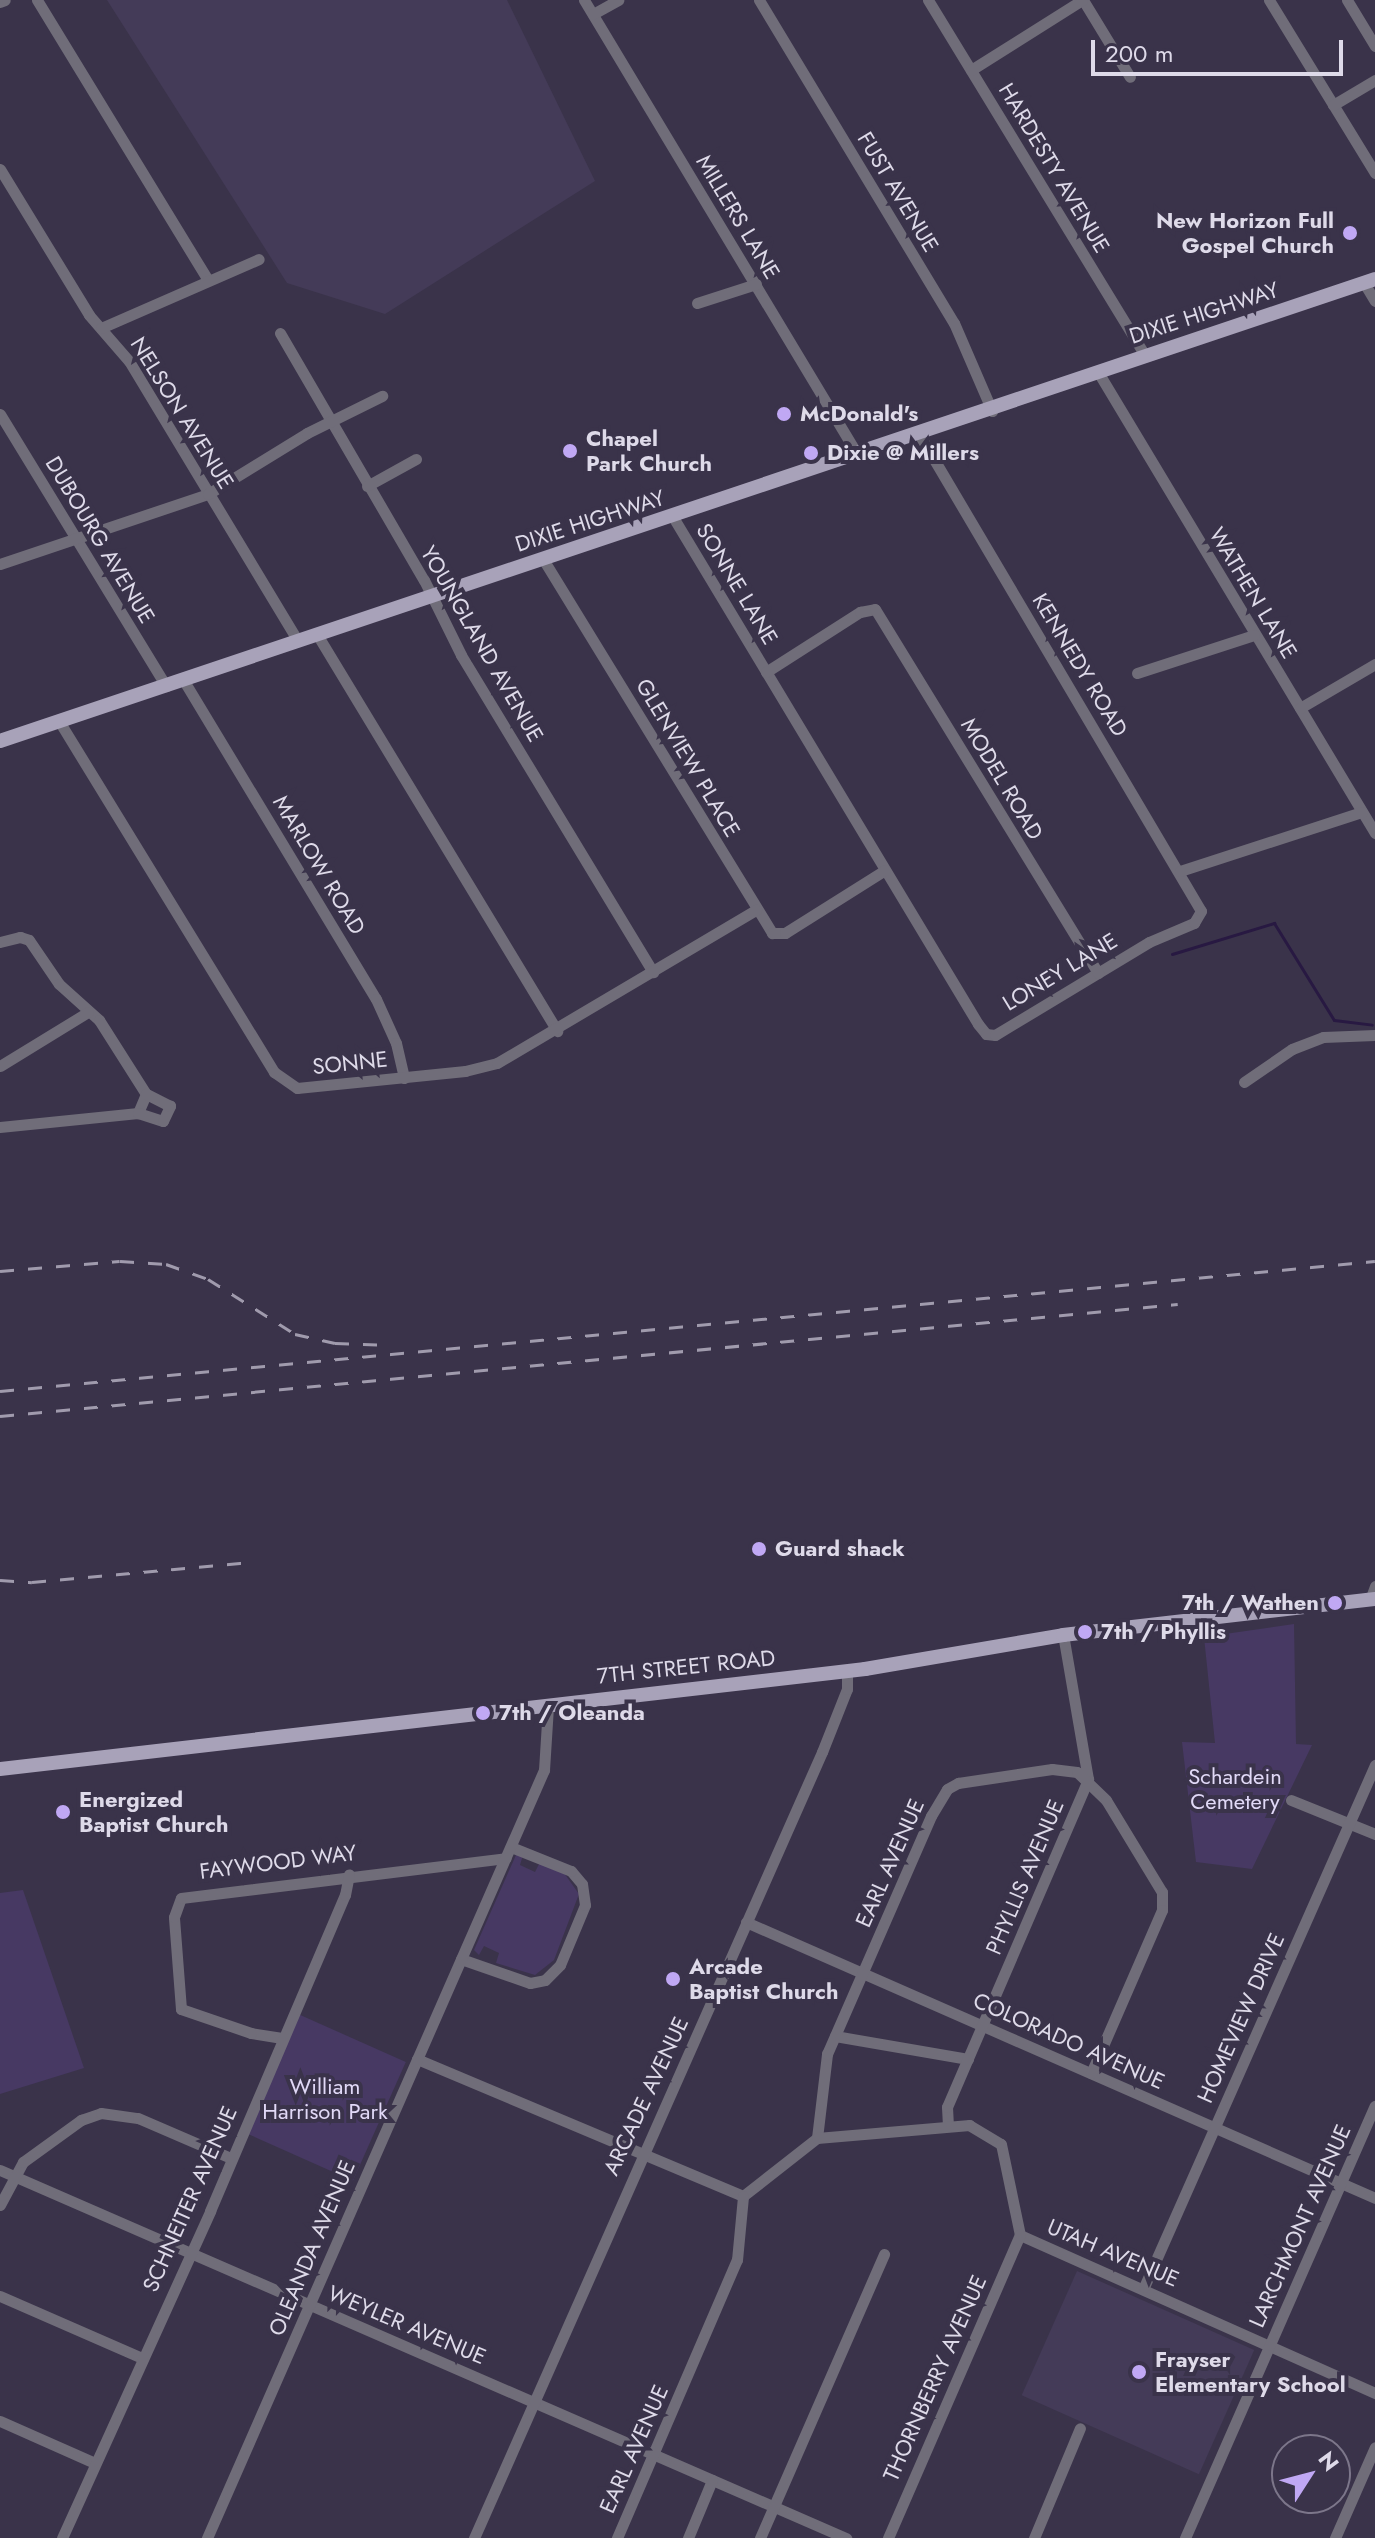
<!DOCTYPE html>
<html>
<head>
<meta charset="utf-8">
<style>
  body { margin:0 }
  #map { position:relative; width:1375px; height:2538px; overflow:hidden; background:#3a334a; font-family:Jost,sans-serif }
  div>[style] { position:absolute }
  .built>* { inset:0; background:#443b58; transform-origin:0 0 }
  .green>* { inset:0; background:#473963; transform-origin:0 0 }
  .stream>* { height:3px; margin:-1.5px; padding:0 1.5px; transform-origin:1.5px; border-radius:1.5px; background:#281942 }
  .minor>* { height:11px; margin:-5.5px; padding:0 5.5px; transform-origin:5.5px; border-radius:5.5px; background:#706d79 }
  .major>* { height:14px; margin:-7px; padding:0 7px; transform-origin:7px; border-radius:7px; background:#a8a2b9 }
  .rail>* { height:3px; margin-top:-1.5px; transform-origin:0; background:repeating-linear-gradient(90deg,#a09bad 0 14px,transparent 0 28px) }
  .dots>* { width:22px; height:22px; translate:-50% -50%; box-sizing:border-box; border:4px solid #3a334a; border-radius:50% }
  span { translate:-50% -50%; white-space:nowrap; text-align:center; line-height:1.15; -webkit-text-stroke:8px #3a334a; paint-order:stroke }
  .street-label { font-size:22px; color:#dedae9 }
  .poi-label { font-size:22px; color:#dedae9; font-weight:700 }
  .right { translate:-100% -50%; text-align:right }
  .left { translate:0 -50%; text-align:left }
  .park-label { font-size:22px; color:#e1d9f7 }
  .north { position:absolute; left:1271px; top:2434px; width:80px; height:80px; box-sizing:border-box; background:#3a334a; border:2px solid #7c768a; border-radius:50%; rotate:54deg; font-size:22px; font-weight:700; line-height:32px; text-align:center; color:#dedae9 }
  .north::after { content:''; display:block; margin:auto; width:28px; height:36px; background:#c0a8f4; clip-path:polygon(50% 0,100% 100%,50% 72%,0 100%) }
  .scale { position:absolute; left:1091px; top:40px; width:252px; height:36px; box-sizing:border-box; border:4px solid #dedae9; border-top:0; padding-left:10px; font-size:24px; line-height:28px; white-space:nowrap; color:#dedae9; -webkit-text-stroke:6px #3a334a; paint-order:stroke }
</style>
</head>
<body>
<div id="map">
  <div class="built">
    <div style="clip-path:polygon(107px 0,507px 0,595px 181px,385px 314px,287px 283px)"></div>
    <div style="left:1077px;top:2271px;width:194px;height:136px;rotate:24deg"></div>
  </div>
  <div class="green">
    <div style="clip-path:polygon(1294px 1624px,1296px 1744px,1312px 1745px,1252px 1869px,1196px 1862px,1182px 1742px,1215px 1743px,1204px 1637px)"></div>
    <div style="clip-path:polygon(516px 1855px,523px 1855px,520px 1865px,535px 1872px,540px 1862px,564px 1873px,579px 1894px,554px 1960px,535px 1975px,496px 1963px,499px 1953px,484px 1946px,479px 1955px,474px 1950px)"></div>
    <div style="clip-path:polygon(23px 1890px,84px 2068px,0 2094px,0 1893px)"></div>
    <div style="left:298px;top:2014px;width:118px;height:130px;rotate:24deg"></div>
  </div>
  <div class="stream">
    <div style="left:1172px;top:954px;width:107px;rotate:-16.9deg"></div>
    <div style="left:1274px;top:923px;width:114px;rotate:58.3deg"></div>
    <div style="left:1334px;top:1020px;width:38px;rotate:7deg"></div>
  </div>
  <div class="minor">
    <div style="left:37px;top:0;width:328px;rotate:58.6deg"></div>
    <div style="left:584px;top:0;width:530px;rotate:58.98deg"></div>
    <div style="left:759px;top:0;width:377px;rotate:58.9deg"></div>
    <div style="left:954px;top:323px;width:96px;rotate:66.6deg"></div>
    <div style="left:928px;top:0;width:417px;rotate:58.6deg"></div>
    <div style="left:1083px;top:0;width:90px;rotate:58.6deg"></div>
    <div style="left:1269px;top:0;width:203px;rotate:58.5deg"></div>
    <div style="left:1347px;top:0;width:54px;rotate:58.7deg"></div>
    <div style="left:0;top:2px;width:5px;rotate:-22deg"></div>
    <div style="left:593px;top:14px;width:29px;rotate:-29deg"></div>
    <div style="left:971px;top:70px;width:131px;rotate:-32.2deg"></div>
    <div style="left:1333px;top:105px;width:49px;rotate:-30.8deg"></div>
    <div style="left:0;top:169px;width:171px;rotate:58.6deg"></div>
    <div style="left:89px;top:315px;width:61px;rotate:49deg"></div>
    <div style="left:129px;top:361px;width:327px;rotate:58.9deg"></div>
    <div style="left:1364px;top:283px;width:21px;rotate:59deg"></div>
    <div style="left:697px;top:303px;width:62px;rotate:-17.9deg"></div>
    <div style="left:101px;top:328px;width:172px;rotate:-23.6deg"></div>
    <div style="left:280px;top:333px;width:286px;rotate:59.8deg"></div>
    <div style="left:424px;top:580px;width:84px;rotate:63.7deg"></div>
    <div style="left:461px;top:655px;width:371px;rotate:58.8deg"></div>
    <div style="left:1098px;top:372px;width:538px;rotate:59deg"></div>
    <div style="left:0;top:414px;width:319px;rotate:58.6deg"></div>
    <div style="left:367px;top:486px;width:56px;rotate:-28.9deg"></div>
    <div style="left:673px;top:517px;width:592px;rotate:58.97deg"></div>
    <div style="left:978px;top:1024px;width:13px;rotate:51deg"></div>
    <div style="left:986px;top:1034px;width:9px;rotate:6deg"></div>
    <div style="left:995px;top:1035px;width:180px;rotate:-31.1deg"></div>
    <div style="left:1149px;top:942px;width:49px;rotate:-22.9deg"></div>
    <div style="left:1194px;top:923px;width:14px;rotate:-60deg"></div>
    <div style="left:1201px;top:911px;width:554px;rotate:-120.59deg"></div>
    <div style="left:543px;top:559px;width:439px;rotate:58.5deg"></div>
    <div style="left:772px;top:933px;width:13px"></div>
    <div style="left:785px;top:933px;width:118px;rotate:-32.2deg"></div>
    <div style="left:0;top:564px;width:219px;rotate:-18.6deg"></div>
    <div style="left:208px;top:494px;width:116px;rotate:-31.6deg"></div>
    <div style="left:307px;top:433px;width:84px;rotate:-26.3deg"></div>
    <div style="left:318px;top:636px;width:462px;rotate:58.8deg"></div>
    <div style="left:766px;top:672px;width:112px;rotate:-32.6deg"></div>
    <div style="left:860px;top:612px;width:15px;rotate:-11deg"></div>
    <div style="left:875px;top:609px;width:427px;rotate:58.5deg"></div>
    <div style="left:1137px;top:673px;width:123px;rotate:-18deg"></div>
    <div style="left:184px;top:681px;width:371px;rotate:58.9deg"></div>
    <div style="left:376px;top:999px;width:48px;rotate:65.6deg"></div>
    <div style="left:396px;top:1043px;width:36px;rotate:77deg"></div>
    <div style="left:1300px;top:708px;width:87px;rotate:-30.4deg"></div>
    <div style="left:59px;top:721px;width:412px;rotate:58.5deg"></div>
    <div style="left:274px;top:1072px;width:28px;rotate:35deg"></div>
    <div style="left:297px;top:1088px;width:169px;rotate:-5.8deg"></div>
    <div style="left:465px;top:1071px;width:33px;rotate:-14deg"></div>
    <div style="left:497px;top:1063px;width:301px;rotate:-30.6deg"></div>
    <div style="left:1180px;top:871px;width:191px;rotate:-18deg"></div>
    <div style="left:0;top:942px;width:21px;rotate:-14deg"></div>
    <div style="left:20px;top:937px;width:9px;rotate:18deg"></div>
    <div style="left:29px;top:940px;width:53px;rotate:55.7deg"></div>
    <div style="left:59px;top:984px;width:54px;rotate:42deg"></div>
    <div style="left:99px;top:1020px;width:88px;rotate:57.6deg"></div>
    <div style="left:146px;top:1094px;width:21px;rotate:113deg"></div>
    <div style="left:138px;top:1113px;width:139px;rotate:174.2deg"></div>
    <div style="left:0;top:1066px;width:103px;rotate:-31.5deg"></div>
    <div style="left:1244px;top:1082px;width:58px;rotate:-34.5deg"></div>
    <div style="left:1292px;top:1049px;width:33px;rotate:-21deg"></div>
    <div style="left:1323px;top:1037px;width:52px;rotate:-2.2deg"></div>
    <div style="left:138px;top:1113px;width:26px;rotate:18deg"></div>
    <div style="left:163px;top:1121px;width:17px;rotate:-65deg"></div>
    <div style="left:170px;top:1106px;width:27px;rotate:-153deg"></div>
    <div style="left:1370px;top:1600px;width:15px;rotate:-70deg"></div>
    <div style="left:1291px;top:1800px;width:91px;rotate:22deg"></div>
    <div style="left:746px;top:1922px;width:687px;rotate:23.69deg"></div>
    <div style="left:461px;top:1959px;width:73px;rotate:19.2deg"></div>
    <div style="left:530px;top:1983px;width:15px;rotate:-11deg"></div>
    <div style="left:545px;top:1980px;width:21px;rotate:-45deg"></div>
    <div style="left:560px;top:1965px;width:65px;rotate:-67.4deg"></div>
    <div style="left:585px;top:1905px;width:21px;rotate:-98deg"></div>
    <div style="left:582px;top:1884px;width:17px;rotate:-130deg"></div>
    <div style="left:571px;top:1871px;width:65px;rotate:-158.2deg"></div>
    <div style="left:835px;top:2036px;width:135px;rotate:9.8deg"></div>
    <div style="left:282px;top:2038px;width:31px;rotate:-171deg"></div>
    <div style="left:251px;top:2033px;width:74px;rotate:-161.1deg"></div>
    <div style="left:181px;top:2009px;width:92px;rotate:-94.4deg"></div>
    <div style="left:174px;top:1917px;width:20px;rotate:-70deg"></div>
    <div style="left:181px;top:1898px;width:327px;rotate:-7deg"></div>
    <div style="left:417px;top:2059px;width:354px;rotate:22.8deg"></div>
    <div style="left:948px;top:2126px;width:19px;rotate:-93deg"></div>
    <div style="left:947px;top:2107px;width:357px;rotate:-66.7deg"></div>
    <div style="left:1088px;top:1779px;width:146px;rotate:-99.8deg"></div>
    <div style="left:817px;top:2138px;width:85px;rotate:-83.2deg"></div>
    <div style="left:827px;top:2054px;width:260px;rotate:-66.4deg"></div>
    <div style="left:931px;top:1816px;width:31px;rotate:-59deg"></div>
    <div style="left:947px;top:1789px;width:13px;rotate:-29deg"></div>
    <div style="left:958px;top:1783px;width:95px;rotate:-8.5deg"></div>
    <div style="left:1052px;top:1769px;width:25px;rotate:7deg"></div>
    <div style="left:1077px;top:1772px;width:40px;rotate:44deg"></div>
    <div style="left:1106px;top:1800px;width:108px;rotate:58.7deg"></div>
    <div style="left:1162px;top:1892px;width:18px;rotate:90deg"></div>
    <div style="left:1162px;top:1910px;width:178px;rotate:113.5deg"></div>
    <div style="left:0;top:2170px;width:923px;rotate:23.51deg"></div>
    <div style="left:743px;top:2196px;width:94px;rotate:-38.1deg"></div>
    <div style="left:817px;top:2138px;width:153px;rotate:-4.9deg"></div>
    <div style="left:969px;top:2125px;width:37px;rotate:31deg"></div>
    <div style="left:1001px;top:2144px;width:93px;rotate:78.2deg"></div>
    <div style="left:1020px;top:2235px;width:389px;rotate:24deg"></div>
    <div style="left:0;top:2205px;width:49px;rotate:-61.9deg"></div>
    <div style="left:23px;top:2162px;width:72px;rotate:-35.9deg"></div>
    <div style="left:81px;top:2120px;width:21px;rotate:-19deg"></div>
    <div style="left:101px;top:2113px;width:37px;rotate:8deg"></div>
    <div style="left:138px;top:2118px;width:101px;rotate:23.3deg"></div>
    <div style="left:1144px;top:2287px;width:571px;rotate:-66.13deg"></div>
    <div style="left:0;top:2296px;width:155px;rotate:23.6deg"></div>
    <div style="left:0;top:2421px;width:104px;rotate:23.9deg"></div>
    <div style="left:62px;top:2538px;width:359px;rotate:-65.6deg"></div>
    <div style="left:210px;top:2211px;width:344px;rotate:-66.9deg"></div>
    <div style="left:345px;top:1895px;width:21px;rotate:-79deg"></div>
    <div style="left:207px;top:2538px;width:839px;rotate:-66.31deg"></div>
    <div style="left:544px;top:1770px;width:64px;rotate:-86.4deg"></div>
    <div style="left:474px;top:2538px;width:860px;rotate:-66.12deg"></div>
    <div style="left:822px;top:1752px;width:68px;rotate:-68.4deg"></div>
    <div style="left:847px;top:1689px;width:19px;rotate:-90deg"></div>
    <div style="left:617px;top:2538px;width:303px;rotate:-66.7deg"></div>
    <div style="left:737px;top:2260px;width:64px;rotate:-84.6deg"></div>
    <div style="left:688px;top:2538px;width:63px;rotate:-67.5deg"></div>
    <div style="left:760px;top:2538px;width:310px;rotate:-66.4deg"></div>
    <div style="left:888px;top:2538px;width:331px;rotate:-66.5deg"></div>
    <div style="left:1034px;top:2538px;width:119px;rotate:-67.3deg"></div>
    <div style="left:1185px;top:2538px;width:472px;rotate:-66.3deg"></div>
    <div style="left:1335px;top:2538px;width:99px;rotate:-66.3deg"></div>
  </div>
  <div class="major">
    <div style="left:0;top:741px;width:1451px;rotate:-18.57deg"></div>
    <div style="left:0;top:1769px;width:871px;rotate:-6.59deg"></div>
    <div style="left:865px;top:1669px;width:201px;rotate:-9.7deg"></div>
    <div style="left:1063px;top:1635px;width:314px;rotate:-6.6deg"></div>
  </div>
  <div class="rail">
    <div style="left:0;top:1271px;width:120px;rotate:-4.8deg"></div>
    <div style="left:120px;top:1261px;width:46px;rotate:3.7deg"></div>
    <div style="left:166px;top:1264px;width:45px;rotate:19.7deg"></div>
    <div style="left:208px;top:1279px;width:103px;rotate:32.3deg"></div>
    <div style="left:295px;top:1334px;width:41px;rotate:12.7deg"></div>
    <div style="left:335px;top:1343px;width:56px;rotate:2deg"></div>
    <div style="left:0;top:1391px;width:1381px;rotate:-5.4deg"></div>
    <div style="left:0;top:1416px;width:1183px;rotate:-5.43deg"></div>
    <div style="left:0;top:1580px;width:32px;rotate:4deg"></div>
    <div style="left:32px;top:1582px;width:220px;rotate:-5.2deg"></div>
  </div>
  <div class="dots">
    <div style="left:1350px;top:233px;background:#c0a8f4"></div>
    <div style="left:784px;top:414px;background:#c0a8f4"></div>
    <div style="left:570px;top:451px;background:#c0a8f4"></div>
    <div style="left:811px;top:453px;background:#c0a8f4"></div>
    <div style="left:759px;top:1549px;background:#c0a8f4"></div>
    <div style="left:1335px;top:1603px;background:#c0a8f4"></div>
    <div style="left:1085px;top:1632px;background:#c0a8f4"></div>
    <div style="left:483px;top:1713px;background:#c0a8f4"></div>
    <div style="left:63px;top:1812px;background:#c0a8f4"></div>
    <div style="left:673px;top:1979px;background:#c0a8f4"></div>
    <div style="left:1139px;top:2372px;background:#c0a8f4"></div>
  </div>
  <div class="street-label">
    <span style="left:1054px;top:168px;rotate:59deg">HARDESTY AVENUE</span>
    <span style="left:898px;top:192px;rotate:59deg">FUST AVENUE</span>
    <span style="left:738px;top:217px;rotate:59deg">MILLERS LANE</span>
    <span style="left:1204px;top:313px;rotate:-18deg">DIXIE HIGHWAY</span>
    <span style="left:182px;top:413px;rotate:58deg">NELSON AVENUE</span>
    <span style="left:590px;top:521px;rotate:-18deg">DIXIE HIGHWAY</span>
    <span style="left:100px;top:540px;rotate:59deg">DUBOURG AVENUE</span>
    <span style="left:737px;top:584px;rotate:59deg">SONNE LANE</span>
    <span style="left:1253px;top:593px;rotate:59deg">WATHEN LANE</span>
    <span style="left:482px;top:644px;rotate:60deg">YOUNGLAND AVENUE</span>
    <span style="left:1080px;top:665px;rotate:59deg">KENNEDY ROAD</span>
    <span style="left:688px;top:758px;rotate:59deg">GLENVIEW PLACE</span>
    <span style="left:1002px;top:779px;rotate:59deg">MODEL ROAD</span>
    <span style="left:319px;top:865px;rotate:59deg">MARLOW ROAD</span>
    <span style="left:1060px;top:972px;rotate:-31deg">LONEY LANE</span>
    <span style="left:350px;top:1063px;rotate:-6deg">SONNE</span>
    <span style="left:686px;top:1667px;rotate:-6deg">7TH STREET ROAD</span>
    <span style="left:278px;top:1862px;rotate:-7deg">FAYWOOD WAY</span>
    <span style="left:890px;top:1863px;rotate:-66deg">EARL AVENUE</span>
    <span style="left:1025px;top:1877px;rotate:-67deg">PHYLLIS AVENUE</span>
    <span style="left:1241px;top:2018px;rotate:-66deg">HOMEVIEW DRIVE</span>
    <span style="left:1069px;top:2041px;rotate:24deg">COLORADO AVENUE</span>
    <span style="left:646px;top:2096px;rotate:-65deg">ARCADE AVENUE</span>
    <span style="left:190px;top:2199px;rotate:-66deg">SCHNEITER AVENUE</span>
    <span style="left:1300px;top:2226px;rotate:-66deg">LARCHMONT AVENUE</span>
    <span style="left:312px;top:2248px;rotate:-67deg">OLEANDA AVENUE</span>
    <span style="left:1113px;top:2253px;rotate:23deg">UTAH AVENUE</span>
    <span style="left:407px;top:2325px;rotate:23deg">WEYLER AVENUE</span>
    <span style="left:935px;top:2378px;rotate:-66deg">THORNBERRY AVENUE</span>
    <span style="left:634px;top:2449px;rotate:-66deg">EARL AVENUE</span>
  </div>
  <div class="poi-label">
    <span class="right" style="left:1334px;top:233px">New Horizon Full<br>Gospel Church</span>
    <span class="left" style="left:800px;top:414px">McDonald's</span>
    <span class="left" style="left:586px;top:451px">Chapel<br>Park Church</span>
    <span class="left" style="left:827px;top:453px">Dixie @ Millers</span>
    <span class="left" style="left:775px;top:1549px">Guard shack</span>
    <span class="right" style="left:1319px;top:1603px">7th / Wathen</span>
    <span class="left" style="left:1101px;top:1632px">7th / Phyllis</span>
    <span class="left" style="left:499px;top:1713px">7th / Oleanda</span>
    <span class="left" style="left:79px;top:1812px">Energized<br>Baptist Church</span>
    <span class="left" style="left:689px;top:1979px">Arcade<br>Baptist Church</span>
    <span class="left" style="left:1155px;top:2372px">Frayser<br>Elementary School</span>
  </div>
  <div class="park-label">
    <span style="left:1235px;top:1789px">Schardein<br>Cemetery</span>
    <span style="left:325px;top:2099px">William<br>Harrison Park</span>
  </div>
  <div class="north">N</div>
  <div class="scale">200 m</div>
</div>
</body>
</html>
